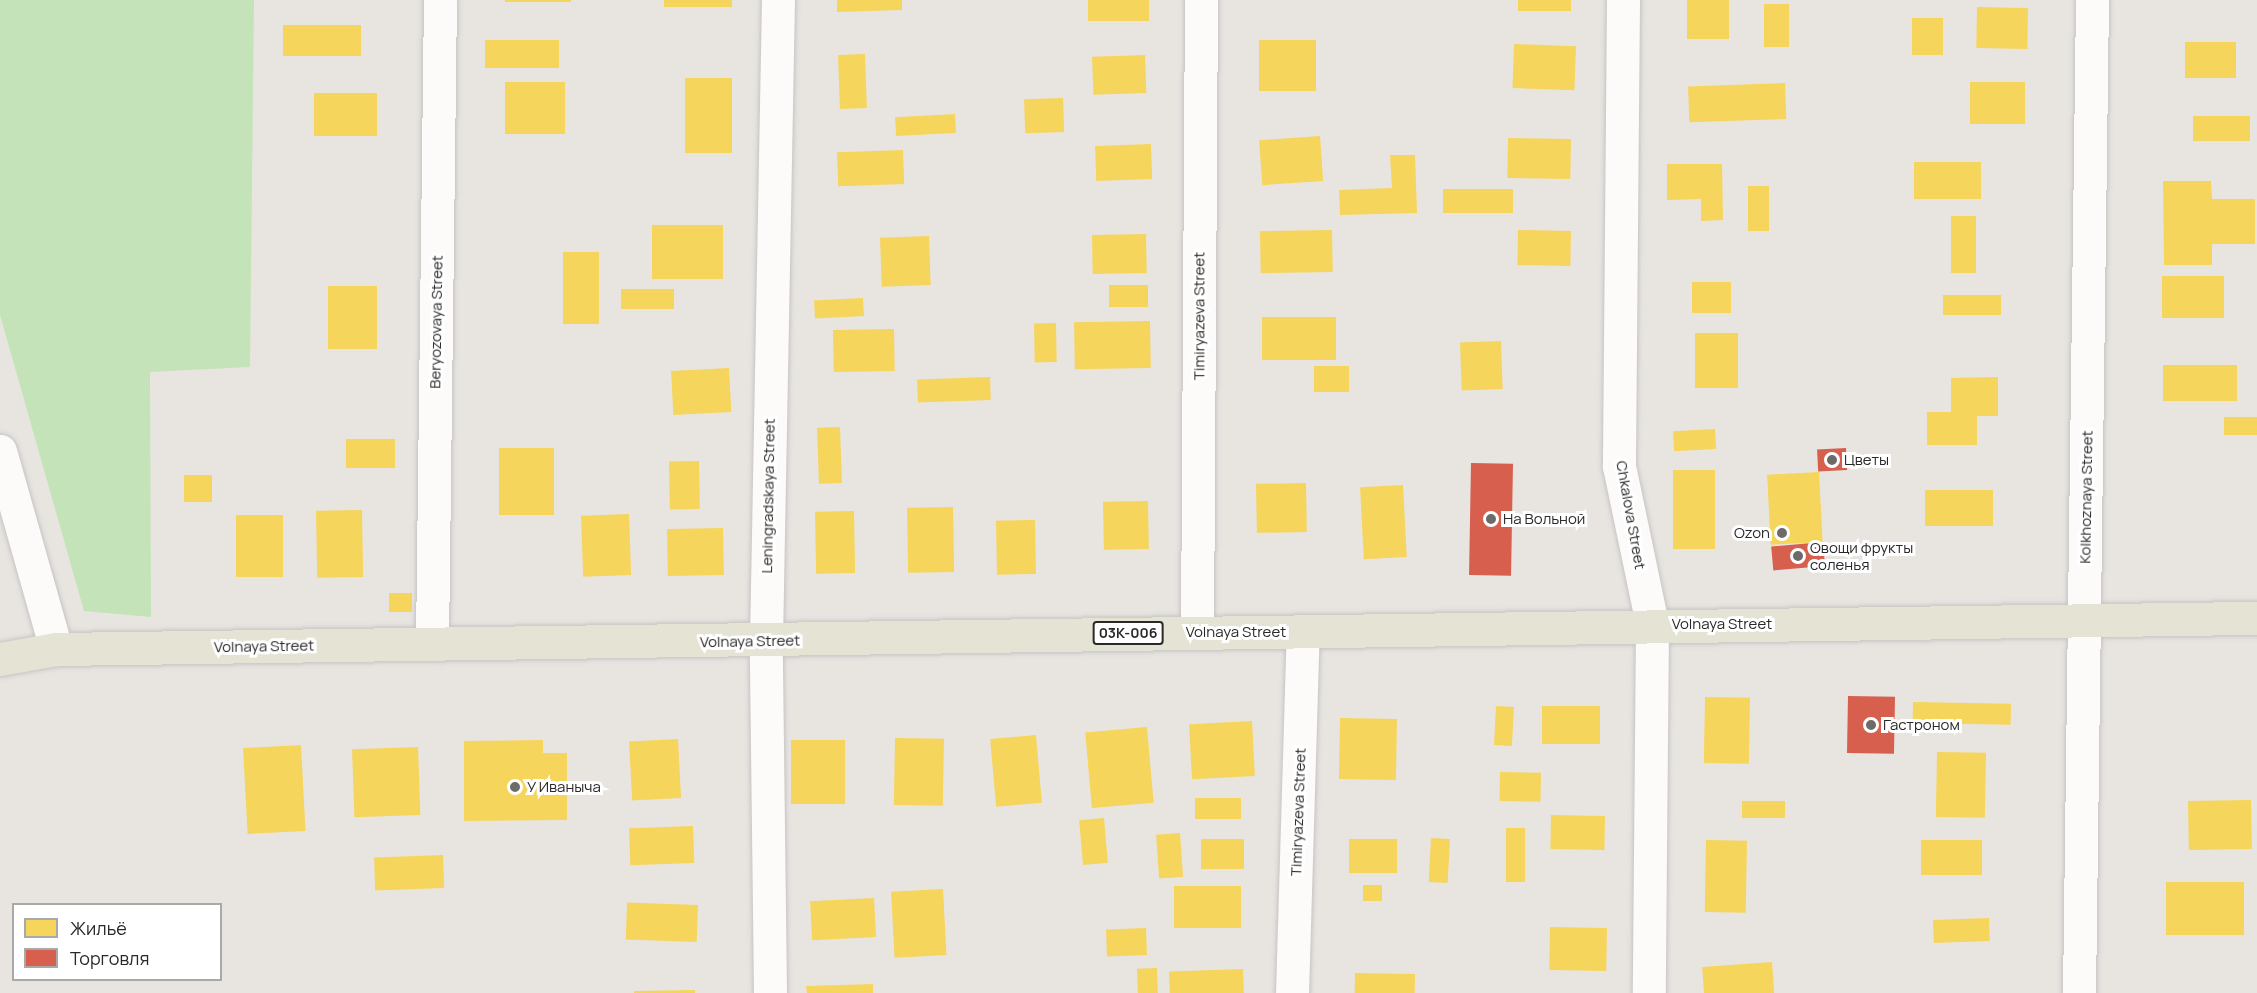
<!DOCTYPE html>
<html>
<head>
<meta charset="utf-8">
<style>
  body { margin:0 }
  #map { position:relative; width:2257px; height:993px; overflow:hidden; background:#e8e5e0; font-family:Manrope,sans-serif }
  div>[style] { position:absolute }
  .green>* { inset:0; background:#c5e3b9 }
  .homes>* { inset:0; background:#f6d55c; transform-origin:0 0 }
  .shops>* { inset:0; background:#d6604d; transform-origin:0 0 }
  .roads { filter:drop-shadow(0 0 2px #c6c4c5) drop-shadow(0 0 2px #c6c4c5) }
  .street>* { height:33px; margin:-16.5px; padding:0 16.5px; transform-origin:16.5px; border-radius:16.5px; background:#fcfbfa }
  .primary>* { height:33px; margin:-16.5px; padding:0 16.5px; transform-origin:16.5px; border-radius:16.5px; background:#e5e3d4 }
  .dots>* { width:16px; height:16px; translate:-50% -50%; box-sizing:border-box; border:3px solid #fff; border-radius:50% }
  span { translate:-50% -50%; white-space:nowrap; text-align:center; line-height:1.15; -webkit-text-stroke:6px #fff; paint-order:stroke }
  .shield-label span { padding:2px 4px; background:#fff; border:2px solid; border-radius:4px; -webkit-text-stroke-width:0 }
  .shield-label { font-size:14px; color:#292929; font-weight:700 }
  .street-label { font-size:15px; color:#292929 }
  .poi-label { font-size:15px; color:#292929 }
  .left { translate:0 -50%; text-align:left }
  .right { translate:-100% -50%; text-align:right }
  .legend { position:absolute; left:12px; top:903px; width:210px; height:78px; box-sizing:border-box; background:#fff; border:2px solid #a9a9a9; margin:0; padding:8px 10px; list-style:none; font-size:18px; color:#292929 }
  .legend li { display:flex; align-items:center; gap:12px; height:30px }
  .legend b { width:30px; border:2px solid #a9a9a9 }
</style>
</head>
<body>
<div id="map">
  <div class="green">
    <div style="clip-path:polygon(0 0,254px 0,250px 367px,150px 372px,151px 617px,84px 611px,0 315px)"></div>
  </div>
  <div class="homes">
    <div style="left:505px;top:0;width:66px;height:2px"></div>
    <div style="left:664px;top:0;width:68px;height:7px"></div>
    <div style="clip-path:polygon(837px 0,902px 0,902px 10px,837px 12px)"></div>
    <div style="left:1088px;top:0;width:61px;height:21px"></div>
    <div style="left:1518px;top:0;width:53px;height:11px"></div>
    <div style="left:1687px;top:0;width:42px;height:39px"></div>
    <div style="left:1764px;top:4px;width:25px;height:43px"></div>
    <div style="left:1977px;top:7px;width:51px;height:41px;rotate:1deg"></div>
    <div style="left:1912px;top:18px;width:31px;height:37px"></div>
    <div style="left:283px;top:25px;width:78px;height:31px"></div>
    <div style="left:485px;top:40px;width:74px;height:28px"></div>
    <div style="left:1316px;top:40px;width:51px;height:57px;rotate:90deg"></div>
    <div style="left:2185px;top:42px;width:51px;height:36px"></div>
    <div style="left:1514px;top:44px;width:62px;height:44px;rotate:2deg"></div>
    <div style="left:865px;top:54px;width:54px;height:27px;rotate:88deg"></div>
    <div style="left:1145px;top:55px;width:38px;height:53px;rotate:88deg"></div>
    <div style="left:732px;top:78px;width:75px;height:47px;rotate:90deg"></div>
    <div style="left:505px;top:82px;width:60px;height:52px"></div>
    <div style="left:2025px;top:82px;width:42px;height:55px;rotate:90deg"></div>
    <div style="left:1785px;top:83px;width:36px;height:97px;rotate:88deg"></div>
    <div style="left:314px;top:93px;width:63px;height:43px"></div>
    <div style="left:1063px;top:98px;width:34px;height:39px;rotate:88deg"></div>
    <div style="left:955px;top:114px;width:19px;height:60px;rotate:87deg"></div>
    <div style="left:2193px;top:116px;width:57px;height:25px"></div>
    <div style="left:1320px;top:136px;width:45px;height:61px;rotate:86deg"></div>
    <div style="left:1508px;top:138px;width:63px;height:40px;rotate:1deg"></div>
    <div style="left:1151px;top:144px;width:35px;height:56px;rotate:88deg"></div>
    <div style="left:903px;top:150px;width:34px;height:66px;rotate:88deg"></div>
    <div style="clip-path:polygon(1390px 155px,1415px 155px,1417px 213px,1340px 215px,1339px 190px,1392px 188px)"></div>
    <div style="left:1914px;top:162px;width:67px;height:37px"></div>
    <div style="clip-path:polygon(1667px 164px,1722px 164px,1723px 220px,1701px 221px,1701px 199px,1667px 200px)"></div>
    <div style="clip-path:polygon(2163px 181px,2211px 181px,2212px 199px,2255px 199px,2255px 244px,2212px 244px,2212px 265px,2164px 265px)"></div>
    <div style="left:1748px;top:186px;width:21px;height:45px"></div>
    <div style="left:1513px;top:189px;width:24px;height:70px;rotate:90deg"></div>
    <div style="left:1951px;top:216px;width:25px;height:57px"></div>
    <div style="left:652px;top:225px;width:71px;height:54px"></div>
    <div style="left:1332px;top:230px;width:42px;height:72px;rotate:89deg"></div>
    <div style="left:1518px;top:230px;width:53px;height:35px;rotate:1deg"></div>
    <div style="left:1146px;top:234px;width:39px;height:54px;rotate:89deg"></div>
    <div style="left:929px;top:236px;width:49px;height:49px;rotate:88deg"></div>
    <div style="left:563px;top:252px;width:36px;height:72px"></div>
    <div style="left:2224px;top:276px;width:42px;height:62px;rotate:90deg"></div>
    <div style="left:1692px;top:282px;width:39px;height:31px"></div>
    <div style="left:1148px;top:285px;width:22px;height:39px;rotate:90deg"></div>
    <div style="left:328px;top:286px;width:49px;height:63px"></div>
    <div style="left:621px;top:289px;width:53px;height:20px"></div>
    <div style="left:2001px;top:295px;width:20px;height:58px;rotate:90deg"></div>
    <div style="left:863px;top:298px;width:18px;height:49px;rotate:87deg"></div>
    <div style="left:1336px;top:317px;width:43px;height:74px;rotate:90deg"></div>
    <div style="left:1150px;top:321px;width:47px;height:76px;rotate:89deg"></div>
    <div style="left:1056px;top:323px;width:39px;height:22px;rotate:89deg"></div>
    <div style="left:894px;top:329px;width:42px;height:61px;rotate:89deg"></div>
    <div style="left:1738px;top:333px;width:55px;height:43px;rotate:90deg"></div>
    <div style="left:1501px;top:341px;width:48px;height:41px;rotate:88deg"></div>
    <div style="left:2237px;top:365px;width:36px;height:74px;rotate:90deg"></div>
    <div style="left:1349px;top:366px;width:26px;height:35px;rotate:90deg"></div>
    <div style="left:729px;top:368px;width:44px;height:58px;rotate:87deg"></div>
    <div style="left:990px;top:377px;width:23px;height:73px;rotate:88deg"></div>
    <div style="clip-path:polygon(1998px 377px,1998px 416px,1977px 416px,1977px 445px,1927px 445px,1927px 412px,1951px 412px,1951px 378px)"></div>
    <div style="left:2224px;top:417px;width:33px;height:18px"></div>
    <div style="left:840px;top:427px;width:56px;height:23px;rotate:88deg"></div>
    <div style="left:1715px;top:429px;width:20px;height:42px;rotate:87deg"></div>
    <div style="left:346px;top:439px;width:49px;height:29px"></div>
    <div style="left:499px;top:448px;width:55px;height:67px"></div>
    <div style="left:699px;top:461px;width:48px;height:30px;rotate:89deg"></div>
    <div style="left:1673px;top:470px;width:42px;height:79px"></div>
    <div style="left:1819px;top:472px;width:70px;height:52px;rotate:87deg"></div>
    <div style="left:184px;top:475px;width:28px;height:27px"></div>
    <div style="left:1306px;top:483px;width:49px;height:50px;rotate:89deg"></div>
    <div style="left:1403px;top:485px;width:72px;height:43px;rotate:87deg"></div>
    <div style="left:1993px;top:490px;width:36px;height:68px;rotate:90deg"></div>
    <div style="left:1148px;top:501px;width:48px;height:45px;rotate:89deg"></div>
    <div style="left:953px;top:507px;width:65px;height:46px;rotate:89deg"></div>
    <div style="left:362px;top:510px;width:67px;height:46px;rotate:89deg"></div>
    <div style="left:854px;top:511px;width:62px;height:39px;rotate:89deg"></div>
    <div style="left:629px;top:514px;width:61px;height:48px;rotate:88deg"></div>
    <div style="left:236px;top:515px;width:47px;height:62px"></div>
    <div style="left:1035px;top:520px;width:54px;height:39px;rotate:89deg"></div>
    <div style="left:723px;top:528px;width:47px;height:56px;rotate:89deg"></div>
    <div style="left:389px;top:593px;width:23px;height:19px"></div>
    <div style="left:1705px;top:697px;width:45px;height:66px;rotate:1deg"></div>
    <div style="left:1913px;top:702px;width:98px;height:21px;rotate:1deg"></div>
    <div style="left:1496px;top:706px;width:18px;height:39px;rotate:3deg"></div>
    <div style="left:1542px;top:706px;width:58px;height:38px"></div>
    <div style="left:1340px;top:718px;width:57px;height:61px;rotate:1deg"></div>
    <div style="left:1252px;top:721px;width:55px;height:63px;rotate:87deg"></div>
    <div style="left:1147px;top:727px;width:76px;height:62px;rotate:85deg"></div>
    <div style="left:1036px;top:735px;width:68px;height:46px;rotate:85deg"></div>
    <div style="left:895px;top:738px;width:49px;height:67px;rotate:1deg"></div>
    <div style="left:678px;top:739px;width:59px;height:49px;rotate:87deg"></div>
    <div style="clip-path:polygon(543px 740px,543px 753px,567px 753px,567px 820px,464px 821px,464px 741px)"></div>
    <div style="left:791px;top:740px;width:54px;height:64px"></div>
    <div style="left:301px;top:745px;width:86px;height:58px;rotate:87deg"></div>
    <div style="left:418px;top:747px;width:68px;height:66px;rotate:88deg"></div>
    <div style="left:1937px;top:752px;width:49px;height:65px;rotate:1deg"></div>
    <div style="left:1500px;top:772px;width:41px;height:29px;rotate:1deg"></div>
    <div style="left:1195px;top:798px;width:46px;height:21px"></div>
    <div style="left:2251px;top:800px;width:49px;height:63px;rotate:89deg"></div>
    <div style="left:1742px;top:801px;width:43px;height:17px"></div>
    <div style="left:1551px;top:815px;width:54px;height:34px;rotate:1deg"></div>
    <div style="left:1104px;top:818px;width:45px;height:25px;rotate:85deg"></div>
    <div style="left:693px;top:826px;width:37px;height:64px;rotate:88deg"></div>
    <div style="left:1506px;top:828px;width:19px;height:54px"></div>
    <div style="left:1180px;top:833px;width:44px;height:24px;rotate:86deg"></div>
    <div style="left:1431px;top:838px;width:19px;height:44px;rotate:3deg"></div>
    <div style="left:1201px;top:839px;width:43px;height:30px"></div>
    <div style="left:1349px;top:839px;width:48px;height:34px"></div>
    <div style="left:1706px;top:840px;width:41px;height:72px;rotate:1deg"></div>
    <div style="left:1921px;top:840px;width:61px;height:35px"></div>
    <div style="left:443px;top:855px;width:33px;height:69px;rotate:88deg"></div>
    <div style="left:2244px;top:882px;width:53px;height:78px;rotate:90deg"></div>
    <div style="left:1363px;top:885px;width:19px;height:16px"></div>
    <div style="left:1174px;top:886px;width:67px;height:42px"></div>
    <div style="left:943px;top:889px;width:66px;height:52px;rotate:87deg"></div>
    <div style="left:874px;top:898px;width:39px;height:64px;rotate:87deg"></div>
    <div style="left:698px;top:905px;width:37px;height:71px;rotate:92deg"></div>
    <div style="left:1989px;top:918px;width:23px;height:56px;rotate:88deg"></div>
    <div style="left:1550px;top:927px;width:57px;height:43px;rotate:1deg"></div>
    <div style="left:1146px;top:928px;width:27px;height:40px;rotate:88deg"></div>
    <div style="left:1772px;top:962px;width:31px;height:70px;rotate:86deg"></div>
    <div style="left:1157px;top:968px;width:25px;height:20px;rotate:88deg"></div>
    <div style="left:1243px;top:969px;width:24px;height:74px;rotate:88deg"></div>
    <div style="left:1355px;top:973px;width:60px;height:20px;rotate:1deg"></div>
    <div style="clip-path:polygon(873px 984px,873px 993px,807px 993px,806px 986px)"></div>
    <div style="clip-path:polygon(695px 990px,695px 993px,634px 993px,634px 991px)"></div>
  </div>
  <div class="shops">
    <div style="left:1846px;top:448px;width:22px;height:29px;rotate:87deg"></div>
    <div style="left:1471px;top:463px;width:42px;height:112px;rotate:1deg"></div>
    <div style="left:1823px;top:542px;width:24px;height:52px;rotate:85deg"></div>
    <div style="left:1848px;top:696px;width:47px;height:57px;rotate:1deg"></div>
  </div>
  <div class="roads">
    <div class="street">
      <div style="left:1623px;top:0;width:466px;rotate:90.5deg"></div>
      <div style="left:1619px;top:466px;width:161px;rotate:78.2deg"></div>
      <div style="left:1652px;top:624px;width:369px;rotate:90.5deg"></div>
      <div style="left:0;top:451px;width:206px;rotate:74.2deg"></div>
      <div style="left:1197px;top:632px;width:632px;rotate:-89.64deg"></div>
      <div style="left:432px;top:643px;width:643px;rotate:-89.29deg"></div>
      <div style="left:770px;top:993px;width:352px;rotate:-90.7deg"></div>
      <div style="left:766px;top:641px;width:641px;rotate:-88.93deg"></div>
      <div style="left:1292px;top:993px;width:362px;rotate:-88.3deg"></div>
      <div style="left:2079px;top:993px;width:993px;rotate:-89.25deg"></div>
    </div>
    <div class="primary">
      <div style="left:0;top:659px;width:57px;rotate:-10.1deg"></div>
      <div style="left:56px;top:649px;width:2201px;rotate:-0.81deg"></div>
    </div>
  </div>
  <div class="dots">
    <div style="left:1832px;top:460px;background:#6c6b69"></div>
    <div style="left:1491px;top:519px;background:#6c6b69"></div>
    <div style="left:1782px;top:533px;background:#6c6b69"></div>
    <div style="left:1798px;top:556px;background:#6c6b69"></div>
    <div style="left:1871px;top:725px;background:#6c6b69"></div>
    <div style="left:515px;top:787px;background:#6c6b69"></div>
  </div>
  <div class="shield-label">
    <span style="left:1128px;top:633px">03К-006</span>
  </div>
  <div class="street-label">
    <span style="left:1199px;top:316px;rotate:-90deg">Timiryazeva Street</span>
    <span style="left:436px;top:322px;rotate:-89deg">Beryozovaya Street</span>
    <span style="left:768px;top:496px;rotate:-89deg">Leningradskaya Street</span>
    <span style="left:2086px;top:497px;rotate:-89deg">Kolkhoznaya Street</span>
    <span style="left:1631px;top:515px;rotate:80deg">Chkalova Street</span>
    <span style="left:1722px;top:624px">Volnaya Street</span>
    <span style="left:1236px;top:632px">Volnaya Street</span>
    <span style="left:750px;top:641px;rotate:-1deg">Volnaya Street</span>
    <span style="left:264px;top:646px;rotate:-1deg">Volnaya Street</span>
    <span style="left:1298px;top:812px;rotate:-88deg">Timiryazeva Street</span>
  </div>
  <div class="poi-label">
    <span class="left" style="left:1844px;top:460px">Цветы</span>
    <span class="left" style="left:1503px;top:519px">На Вольной</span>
    <span class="right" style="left:1770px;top:533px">Ozon</span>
    <span class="left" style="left:1810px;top:556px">Овощи фрукты<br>соленья</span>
    <span class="left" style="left:1883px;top:725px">Гастроном</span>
    <span class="left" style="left:527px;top:787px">У Иваныча</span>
  </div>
  <ul class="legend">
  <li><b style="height:16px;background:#f6d55c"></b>Жильё</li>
  <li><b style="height:16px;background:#d6604d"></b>Торговля</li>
  </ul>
</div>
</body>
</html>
